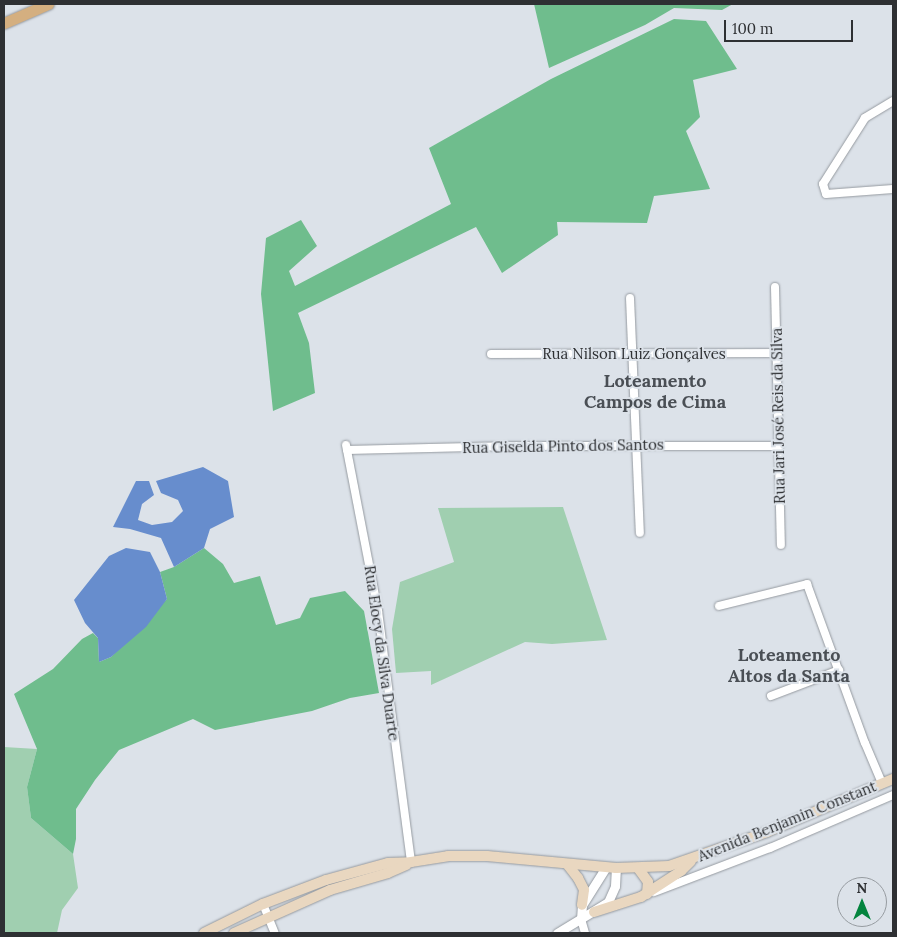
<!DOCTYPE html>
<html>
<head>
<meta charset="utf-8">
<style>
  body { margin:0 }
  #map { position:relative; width:897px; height:937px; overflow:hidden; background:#dce2e9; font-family:Lora,serif }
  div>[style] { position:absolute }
  .green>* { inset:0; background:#a0cfb0 }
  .forest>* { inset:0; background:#6fbd8d }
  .water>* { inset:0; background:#678dcd }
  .roads { filter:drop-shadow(0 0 1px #959aa0) drop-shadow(0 0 1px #959aa0) }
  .minor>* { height:8px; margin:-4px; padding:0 4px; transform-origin:4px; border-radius:4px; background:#fff }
  .tertiary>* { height:9px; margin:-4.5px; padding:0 4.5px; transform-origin:4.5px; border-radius:4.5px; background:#fff }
  .secondary>* { height:10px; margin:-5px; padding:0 5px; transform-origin:5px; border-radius:5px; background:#e9d7c0 }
  .primary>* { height:11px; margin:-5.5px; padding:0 5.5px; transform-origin:5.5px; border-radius:5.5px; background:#d4af80 }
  span { translate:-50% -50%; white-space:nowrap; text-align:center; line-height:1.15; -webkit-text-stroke:4px #dce2e9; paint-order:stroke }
  .street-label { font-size:15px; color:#2e3033 }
  .quarter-label { font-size:18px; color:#4a4f55; font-weight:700 }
  .frame { position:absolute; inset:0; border:5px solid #2e3033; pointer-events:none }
  .north { position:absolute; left:837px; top:877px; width:50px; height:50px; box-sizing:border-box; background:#dce2e9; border:1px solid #969ba0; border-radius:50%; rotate:0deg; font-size:14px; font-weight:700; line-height:20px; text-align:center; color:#2e3033 }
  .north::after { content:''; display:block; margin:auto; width:18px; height:22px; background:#03843e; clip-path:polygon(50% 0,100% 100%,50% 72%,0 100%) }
  .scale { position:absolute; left:724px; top:20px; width:129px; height:22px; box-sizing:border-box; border:2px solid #2e3033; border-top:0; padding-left:6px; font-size:15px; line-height:18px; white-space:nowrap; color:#2e3033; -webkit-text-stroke:4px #dce2e9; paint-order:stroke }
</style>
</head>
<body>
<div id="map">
  <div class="green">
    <div style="clip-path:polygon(563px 507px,607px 640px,552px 644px,525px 642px,431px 685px,431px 671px,396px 673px,392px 629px,400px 582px,454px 562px,438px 508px)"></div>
    <div style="clip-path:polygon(4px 747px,37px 749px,27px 787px,31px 818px,73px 854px,78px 888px,62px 910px,57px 933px,4px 933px)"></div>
  </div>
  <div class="forest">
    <div style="clip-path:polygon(534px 4px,733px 4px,722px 10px,674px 8px,645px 25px,549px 68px)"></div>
    <div style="clip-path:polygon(674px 19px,706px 21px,737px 69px,693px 80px,700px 117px,686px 131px,710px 189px,654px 196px,647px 223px,557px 222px,558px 235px,502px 273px,476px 227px,298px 313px,309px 343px,315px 393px,273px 411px,261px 294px,266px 238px,301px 220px,317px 246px,289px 271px,295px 286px,451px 204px,429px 148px,551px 79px)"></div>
    <div style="clip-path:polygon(204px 548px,223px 564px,234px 583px,260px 576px,276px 625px,300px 618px,310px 598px,345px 591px,364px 611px,379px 693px,350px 698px,312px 711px,215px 730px,193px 719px,119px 750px,95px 780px,76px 809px,76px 839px,73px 854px,31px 818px,27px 787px,37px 749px,14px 694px,53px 669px,82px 639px,93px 633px,98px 638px,99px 662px,111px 657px,167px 599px,160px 572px,174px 567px)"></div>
  </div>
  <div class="water">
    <div style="clip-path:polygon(203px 467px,228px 481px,234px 517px,210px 529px,204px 548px,174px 567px,161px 538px,130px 529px,113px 527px,136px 481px,149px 481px,154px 495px,142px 504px,138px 520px,152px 525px,172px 522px,183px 511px,178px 500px,161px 493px,156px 481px)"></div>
    <div style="clip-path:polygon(126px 548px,150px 552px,160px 572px,167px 599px,146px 627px,111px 657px,99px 662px,98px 638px,85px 623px,74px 600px,109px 556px)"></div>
  </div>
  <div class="roads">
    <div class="minor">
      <div style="left:893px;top:101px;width:33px;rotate:149deg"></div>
      <div style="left:865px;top:118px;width:78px;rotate:122.5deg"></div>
      <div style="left:823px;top:184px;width:10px;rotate:73deg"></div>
      <div style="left:826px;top:194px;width:67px;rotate:-4.3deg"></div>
      <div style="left:775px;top:287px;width:258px;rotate:88.7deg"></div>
      <div style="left:630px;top:298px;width:235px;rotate:87.6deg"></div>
      <div style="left:491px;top:354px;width:287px;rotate:-0.2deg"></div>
      <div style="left:346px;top:445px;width:169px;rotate:79.1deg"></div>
      <div style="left:378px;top:611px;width:253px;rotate:82.5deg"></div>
      <div style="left:347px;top:450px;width:166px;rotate:-1.4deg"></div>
      <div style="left:513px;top:446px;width:266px"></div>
      <div style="left:719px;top:606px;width:91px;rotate:-14deg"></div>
      <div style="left:807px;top:584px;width:169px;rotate:70deg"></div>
      <div style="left:865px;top:743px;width:43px;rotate:67deg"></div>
      <div style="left:771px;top:696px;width:73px;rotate:-20.9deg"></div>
      <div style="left:654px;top:892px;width:124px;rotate:-20.8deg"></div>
      <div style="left:770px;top:848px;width:134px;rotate:-23.3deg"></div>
      <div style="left:263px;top:904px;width:31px;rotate:68deg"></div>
      <div style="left:581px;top:919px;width:15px;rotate:74deg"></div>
    </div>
    <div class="tertiary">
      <div style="left:581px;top:919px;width:14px;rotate:-86deg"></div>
      <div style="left:582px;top:905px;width:45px;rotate:-57.7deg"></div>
      <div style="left:557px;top:933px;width:60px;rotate:-31.3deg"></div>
      <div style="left:608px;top:902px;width:17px;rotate:-66deg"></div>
      <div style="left:615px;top:886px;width:18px;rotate:-87deg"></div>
    </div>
    <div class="secondary">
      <div style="left:567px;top:864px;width:18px;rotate:52deg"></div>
      <div style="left:578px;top:878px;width:13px;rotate:63deg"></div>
      <div style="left:584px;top:890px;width:15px;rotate:98deg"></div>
      <div style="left:638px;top:868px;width:17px;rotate:54deg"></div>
      <div style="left:648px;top:882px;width:12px;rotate:95deg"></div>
      <div style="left:594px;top:912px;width:49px;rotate:-17.7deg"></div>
      <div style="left:641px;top:897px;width:48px;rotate:-33deg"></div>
      <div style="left:681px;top:871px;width:14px;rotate:-45deg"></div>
      <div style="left:204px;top:933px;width:66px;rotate:-26.2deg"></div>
      <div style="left:263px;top:904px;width:67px;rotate:-20.9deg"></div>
      <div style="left:326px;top:880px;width:64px;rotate:-15.3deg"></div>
      <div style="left:388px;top:863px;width:23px;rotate:-2deg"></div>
      <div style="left:411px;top:862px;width:37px;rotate:-9deg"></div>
      <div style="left:448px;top:856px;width:39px"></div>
      <div style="left:487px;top:856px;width:130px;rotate:5.3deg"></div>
      <div style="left:616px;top:868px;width:53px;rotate:-2.2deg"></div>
      <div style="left:669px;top:866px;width:104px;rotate:-19.1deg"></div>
      <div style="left:767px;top:832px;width:137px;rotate:-22.8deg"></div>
      <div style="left:234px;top:933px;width:105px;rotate:-24.1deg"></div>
      <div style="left:330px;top:890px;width:60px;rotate:-16.3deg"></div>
      <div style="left:388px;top:873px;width:20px;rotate:-24deg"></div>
    </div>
    <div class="primary">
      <div style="left:4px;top:23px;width:48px;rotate:-23.4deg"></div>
    </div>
  </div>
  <div class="street-label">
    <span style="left:634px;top:354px">Rua Nilson Luiz Gonçalves</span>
    <span style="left:778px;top:416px;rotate:-91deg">Rua Jari José Reis da Silva</span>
    <span style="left:563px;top:446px;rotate:-1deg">Rua Giselda Pinto dos Santos</span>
    <span style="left:382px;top:653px;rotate:82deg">Rua Elocy da Silva Duarte</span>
    <span style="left:787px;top:821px;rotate:-22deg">Avenida Benjamin Constant</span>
  </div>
  <div class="quarter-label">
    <span style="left:655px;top:392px">Loteamento<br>Campos de Cima</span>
    <span style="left:789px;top:666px">Loteamento<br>Altos da Santa</span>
  </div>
  <div class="frame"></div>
  <div class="north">N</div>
  <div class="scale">100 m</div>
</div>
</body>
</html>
